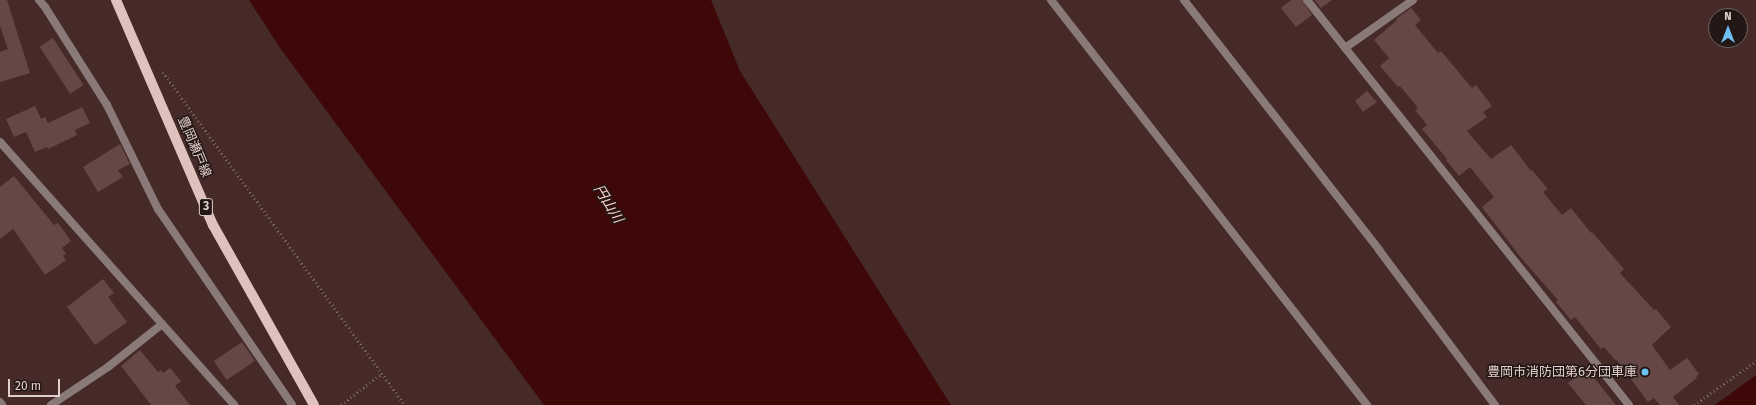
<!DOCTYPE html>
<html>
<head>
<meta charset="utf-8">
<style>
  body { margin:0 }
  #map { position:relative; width:1756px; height:405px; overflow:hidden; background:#452a28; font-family:"Fira Sans","Noto Sans JP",sans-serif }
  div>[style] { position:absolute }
  .water>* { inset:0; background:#3f0808 }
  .building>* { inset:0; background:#654845; transform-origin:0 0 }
  .path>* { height:2.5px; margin-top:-1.25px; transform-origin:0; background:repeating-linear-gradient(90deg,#7f6865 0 1px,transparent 0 4px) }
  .street>* { height:8px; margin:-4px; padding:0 4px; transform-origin:4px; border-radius:4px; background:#897a79 }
  .primary>* { height:10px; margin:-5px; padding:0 5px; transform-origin:5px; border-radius:5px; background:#dfc2be }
  .dots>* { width:11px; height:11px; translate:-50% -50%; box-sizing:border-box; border:2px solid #231715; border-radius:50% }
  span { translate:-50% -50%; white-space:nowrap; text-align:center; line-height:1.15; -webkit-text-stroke:3px #231715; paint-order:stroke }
  .shield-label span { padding:1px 3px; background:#231715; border:1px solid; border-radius:3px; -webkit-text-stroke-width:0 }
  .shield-label { font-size:12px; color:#e0cfcc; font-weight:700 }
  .street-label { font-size:13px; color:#e0cfcc }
  .poi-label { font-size:13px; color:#e0cfcc }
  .right { translate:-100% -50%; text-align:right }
  .water-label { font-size:14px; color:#fccdc7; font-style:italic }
  .north { position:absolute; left:1708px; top:8px; width:40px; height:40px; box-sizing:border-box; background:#231715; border:1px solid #6f615e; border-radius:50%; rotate:0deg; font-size:11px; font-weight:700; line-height:16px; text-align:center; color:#e0cfcc }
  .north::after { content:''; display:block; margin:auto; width:14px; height:18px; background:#6ec2f3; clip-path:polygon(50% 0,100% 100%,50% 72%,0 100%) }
  .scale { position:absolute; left:8px; top:379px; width:52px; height:18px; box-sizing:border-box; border:2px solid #e0cfcc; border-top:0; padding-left:5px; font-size:12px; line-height:14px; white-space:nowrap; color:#e0cfcc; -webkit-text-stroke:3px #231715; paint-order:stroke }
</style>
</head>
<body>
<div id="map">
  <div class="water">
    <div style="clip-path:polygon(249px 0,711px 0,740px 71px,951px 405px,544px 405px,280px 48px)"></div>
    <div style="clip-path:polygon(1756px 375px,1756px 405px,1715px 405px)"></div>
  </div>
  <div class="building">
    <div style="clip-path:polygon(0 0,7px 0,30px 73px,0 82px,0 52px,8px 49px,0 26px)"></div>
    <div style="clip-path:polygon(1291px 0,1302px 0,1312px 15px,1296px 27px,1281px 8px)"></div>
    <div style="clip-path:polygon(1314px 0,1332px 0,1321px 8px)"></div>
    <div style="clip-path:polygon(1411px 8px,1421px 20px,1415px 25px,1438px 53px,1441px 51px,1472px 88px,1476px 85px,1492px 106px,1483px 112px,1487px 117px,1467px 131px,1491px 159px,1511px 145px,1531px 171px,1532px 170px,1548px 189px,1543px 192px,1562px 215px,1571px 208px,1591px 233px,1592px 232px,1624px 269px,1620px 273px,1654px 310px,1656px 309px,1671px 327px,1652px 345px,1670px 370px,1687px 358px,1699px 374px,1696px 377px,1697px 378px,1673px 397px,1679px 405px,1660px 405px,1654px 398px,1648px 402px,1616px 359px,1615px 360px,1604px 347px,1601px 349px,1575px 317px,1571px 320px,1556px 302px,1558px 300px,1522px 259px,1482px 207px,1494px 197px,1470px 167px,1459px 176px,1446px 160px,1447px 159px,1422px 129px,1427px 125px,1415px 110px,1418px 108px,1400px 86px,1398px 87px,1380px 66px,1389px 58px,1374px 40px,1397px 20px,1396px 19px)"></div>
    <div style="left:53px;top:38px;width:56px;height:16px;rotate:57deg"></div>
    <div style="clip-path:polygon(1367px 91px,1377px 102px,1363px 112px,1355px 101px)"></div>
    <div style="clip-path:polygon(35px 106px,41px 119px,45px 117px,48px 123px,82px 107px,90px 123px,75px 130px,77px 135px,48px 149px,47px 147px,35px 152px,26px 132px,14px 137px,6px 119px)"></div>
    <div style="clip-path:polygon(120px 144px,130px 164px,118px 170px,123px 177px,98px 192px,83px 167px)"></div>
    <div style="clip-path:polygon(14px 176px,54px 225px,58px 223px,71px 241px,62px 248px,66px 254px,63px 256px,66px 260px,45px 275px,13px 229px,0 239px,0 187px)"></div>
    <div style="clip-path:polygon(103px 279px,114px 293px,108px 297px,127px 322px,95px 345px,67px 307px)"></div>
    <div style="left:242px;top:342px;width:23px;height:34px;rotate:56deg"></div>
    <div style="clip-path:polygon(140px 350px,158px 372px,161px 370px,163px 373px,170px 368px,181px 381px,175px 386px,190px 405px,151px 405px,121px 366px)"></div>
    <div style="clip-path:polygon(1587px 369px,1616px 405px,1586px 405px,1568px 383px)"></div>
  </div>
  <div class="path">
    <div style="left:163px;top:72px;width:412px;rotate:54deg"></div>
    <div style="left:341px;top:405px;width:51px;rotate:-37.8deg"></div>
    <div style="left:1694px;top:405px;width:76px;rotate:-35.4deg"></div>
  </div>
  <div class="street">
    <div style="left:39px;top:0;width:9px;rotate:49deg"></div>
    <div style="left:45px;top:7px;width:116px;rotate:57.7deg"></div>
    <div style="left:107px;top:105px;width:116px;rotate:63.9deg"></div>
    <div style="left:158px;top:209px;width:237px;rotate:55.6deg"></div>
    <div style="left:1051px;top:0;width:514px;rotate:52.04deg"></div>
    <div style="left:1184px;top:0;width:317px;rotate:52deg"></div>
    <div style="left:1379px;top:250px;width:194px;rotate:53.2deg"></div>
    <div style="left:1307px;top:0;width:517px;rotate:51.51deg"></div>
    <div style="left:1345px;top:48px;width:83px;rotate:-35.2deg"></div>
    <div style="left:0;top:142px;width:352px;rotate:48.3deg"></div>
    <div style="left:0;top:402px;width:4px;rotate:56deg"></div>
    <div style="left:51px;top:405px;width:69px;rotate:-33.7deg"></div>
    <div style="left:108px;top:367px;width:69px;rotate:-38.5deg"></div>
  </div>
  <div class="primary">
    <div style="left:116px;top:0;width:245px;rotate:66.7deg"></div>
    <div style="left:213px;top:225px;width:206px;rotate:60.7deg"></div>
  </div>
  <div class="dots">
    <div style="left:1645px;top:372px;background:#6ec2f3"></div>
  </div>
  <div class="shield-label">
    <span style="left:206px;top:207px">3</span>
  </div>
  <div class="street-label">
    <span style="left:194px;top:147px;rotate:67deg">豊岡瀬戸線</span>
  </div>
  <div class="poi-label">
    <span class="right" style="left:1637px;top:372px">豊岡市消防団第6分団車庫</span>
  </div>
  <div class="water-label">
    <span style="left:608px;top:204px;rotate:58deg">円山川</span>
  </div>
  <div class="north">N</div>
  <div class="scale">20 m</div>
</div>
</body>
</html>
